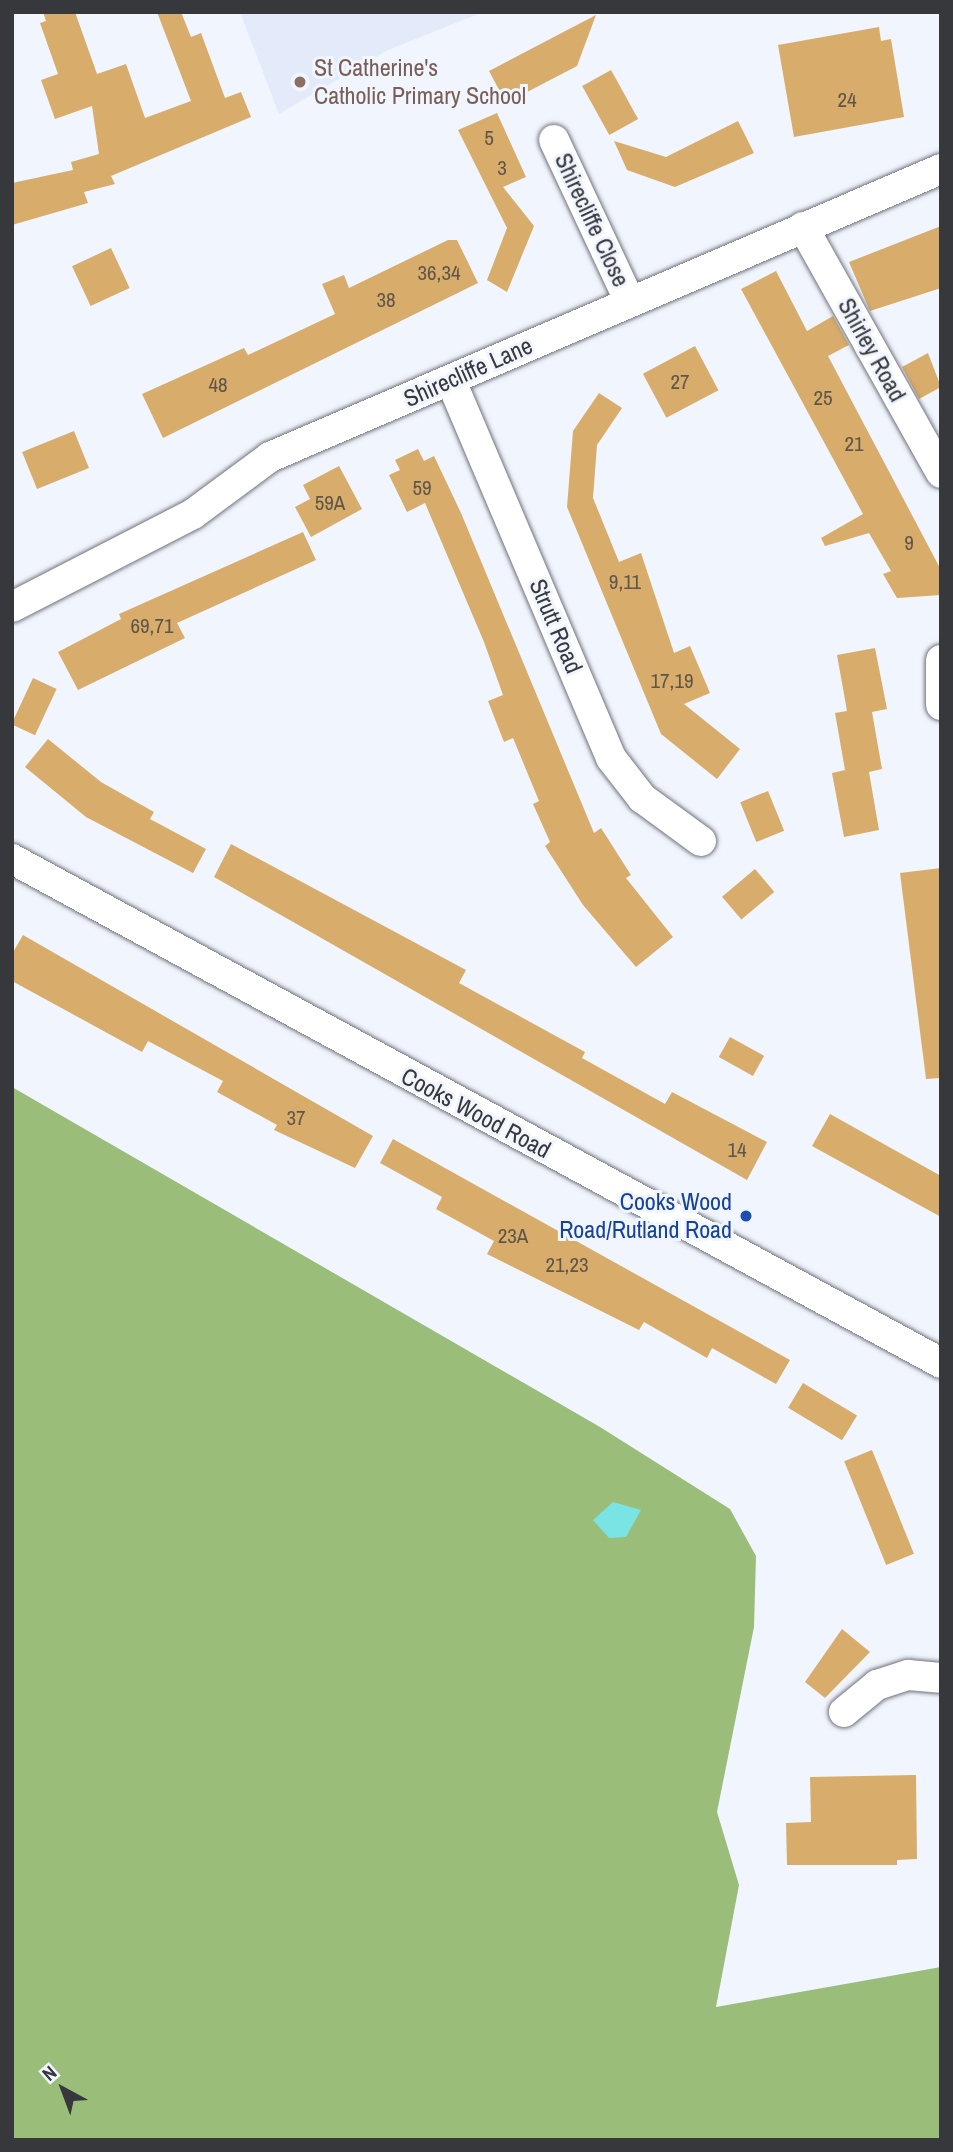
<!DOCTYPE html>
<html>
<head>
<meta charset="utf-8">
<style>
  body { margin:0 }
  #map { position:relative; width:953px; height:2152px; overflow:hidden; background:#f1f5fe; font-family:"Archivo Narrow",sans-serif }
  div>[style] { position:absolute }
  .built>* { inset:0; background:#e3eafa }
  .forest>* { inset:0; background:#9bbd7a }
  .water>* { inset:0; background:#7ae3e4 }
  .building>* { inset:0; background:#d8ad6b; transform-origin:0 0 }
  .roads { filter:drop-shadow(0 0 2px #70737b) drop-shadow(0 0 2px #70737b) }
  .minor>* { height:30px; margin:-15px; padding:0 15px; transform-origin:15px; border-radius:15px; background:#fff }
  .dots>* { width:19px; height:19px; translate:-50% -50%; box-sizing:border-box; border:4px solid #f1f5fe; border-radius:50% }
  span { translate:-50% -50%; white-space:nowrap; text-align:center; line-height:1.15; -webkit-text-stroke:6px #f1f5fe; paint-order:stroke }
  .number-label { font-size:21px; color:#5f5548 }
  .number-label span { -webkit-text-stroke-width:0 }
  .education-label { font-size:24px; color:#785e54 }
  .left { translate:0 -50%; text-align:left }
  .street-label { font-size:24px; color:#37383c }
  .transit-label { font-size:24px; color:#164399 }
  .right { translate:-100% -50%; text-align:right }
  .frame { position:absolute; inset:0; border:14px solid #37383c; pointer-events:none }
  .north { position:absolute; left:28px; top:2054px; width:70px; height:70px; -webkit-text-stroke:5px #f1f5fe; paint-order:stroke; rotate:319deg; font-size:19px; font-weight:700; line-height:28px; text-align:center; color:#37383c }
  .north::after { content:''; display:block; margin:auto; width:24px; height:32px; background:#37383c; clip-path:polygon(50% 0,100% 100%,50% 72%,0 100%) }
</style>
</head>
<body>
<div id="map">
  <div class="built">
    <div style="clip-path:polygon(240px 12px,483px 12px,388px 50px,279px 114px)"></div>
  </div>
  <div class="forest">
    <div style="clip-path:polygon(12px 1087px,600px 1427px,730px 1509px,756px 1556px,754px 1627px,717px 1812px,739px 1885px,716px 2007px,941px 1967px,941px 2140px,12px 2140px)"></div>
  </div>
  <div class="water">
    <div style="clip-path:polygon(613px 1502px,641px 1510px,626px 1537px,609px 1538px,593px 1520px)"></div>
  </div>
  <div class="building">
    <div style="clip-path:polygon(43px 12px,75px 12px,97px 74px,126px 64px,145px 118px,191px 101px,157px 12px,181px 12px,191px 37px,201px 33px,225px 98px,241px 92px,251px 117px,111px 176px,115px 184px,84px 192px,88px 203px,12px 225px,12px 183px,73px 170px,71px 162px,99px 154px,92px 106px,55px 119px,41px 80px,58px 74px,40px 23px,46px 21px)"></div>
    <div style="clip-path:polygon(596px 15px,577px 66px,506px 103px,489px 71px)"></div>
    <div style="clip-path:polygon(879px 27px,881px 41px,891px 39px,904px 117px,794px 137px,778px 45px)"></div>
    <div style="left:611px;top:70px;width:56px;height:33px;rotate:61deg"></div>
    <div style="clip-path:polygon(497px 113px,526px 177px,503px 187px,534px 226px,507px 292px,487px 280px,507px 228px,458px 130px)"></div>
    <div style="clip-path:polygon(738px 121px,754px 153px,675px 187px,627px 170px,614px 141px,666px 157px)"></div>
    <div style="clip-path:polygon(941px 226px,941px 288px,870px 311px,849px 262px)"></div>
    <div style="clip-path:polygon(448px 240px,457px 240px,478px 283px,163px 438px,142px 394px,244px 348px,248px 355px,335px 314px,322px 284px,344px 275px,349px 288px)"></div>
    <div style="left:111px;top:248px;width:44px;height:43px;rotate:65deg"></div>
    <div style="clip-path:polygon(776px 271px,807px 331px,833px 316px,849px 345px,828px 356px,941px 570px,941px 595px,897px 598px,883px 574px,891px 571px,869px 533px,825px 546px,821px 538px,863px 514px,741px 289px)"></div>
    <div style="left:695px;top:346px;width:50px;height:59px;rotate:62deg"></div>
    <div style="clip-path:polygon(928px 353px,941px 387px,919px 399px,902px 367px)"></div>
    <div style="clip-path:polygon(599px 393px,622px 408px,597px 445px,593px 498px,619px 562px,641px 553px,674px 653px,690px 646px,710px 693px,684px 704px,740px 749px,717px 779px,661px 734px,567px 507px,573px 431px)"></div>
    <div style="left:74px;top:431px;width:40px;height:56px;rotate:68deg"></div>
    <div style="clip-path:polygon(418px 449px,424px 461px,434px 456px,461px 513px,594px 833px,601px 828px,631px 875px,626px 878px,673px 937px,636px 967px,583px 905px,545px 846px,550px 842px,533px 804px,539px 801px,513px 738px,504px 742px,488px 701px,503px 695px,484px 642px,425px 503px,407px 512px,389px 475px,400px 470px,395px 460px)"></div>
    <div style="clip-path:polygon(339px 466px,362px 509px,311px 537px,295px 507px,310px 499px,303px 485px)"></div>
    <div style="clip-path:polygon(303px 532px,316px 560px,177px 623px,185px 638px,78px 690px,58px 652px,121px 619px,119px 614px)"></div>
    <div style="clip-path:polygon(875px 648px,887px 709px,872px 712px,882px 769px,869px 772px,879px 830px,844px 837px,832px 773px,845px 770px,835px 713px,847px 711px,837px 655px)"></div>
    <div style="left:33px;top:678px;width:26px;height:51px;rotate:25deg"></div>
    <div style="clip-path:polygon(48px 739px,101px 782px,154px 812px,150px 819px,206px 849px,193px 873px,86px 817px,25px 767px)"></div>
    <div style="left:768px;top:791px;width:43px;height:30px;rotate:68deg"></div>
    <div style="clip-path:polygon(231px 844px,466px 970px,459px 983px,585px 1052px,582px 1058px,665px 1104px,672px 1092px,767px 1142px,747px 1180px,214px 877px)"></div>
    <div style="clip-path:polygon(941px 868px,941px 1078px,926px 1079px,900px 873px)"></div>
    <div style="left:755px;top:869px;width:30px;height:43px;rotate:50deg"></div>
    <div style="clip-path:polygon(23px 935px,373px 1136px,355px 1168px,274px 1130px,277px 1125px,217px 1092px,223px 1081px,148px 1041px,142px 1052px,12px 981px,12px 954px)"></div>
    <div style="left:730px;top:1037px;width:39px;height:23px;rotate:29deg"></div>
    <div style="clip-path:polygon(830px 1114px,941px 1176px,941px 1217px,812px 1146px)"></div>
    <div style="clip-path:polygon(393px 1139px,790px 1360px,776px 1384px,712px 1348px,707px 1358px,644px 1322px,639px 1330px,487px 1254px,494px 1241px,436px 1209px,442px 1197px,380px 1163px)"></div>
    <div style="left:803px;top:1383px;width:63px;height:29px;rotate:31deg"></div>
    <div style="left:872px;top:1450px;width:112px;height:30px;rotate:68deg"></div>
    <div style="clip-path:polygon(842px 1629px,870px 1652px,825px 1698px,805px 1682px)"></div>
    <div style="clip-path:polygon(916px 1775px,917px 1859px,897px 1860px,897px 1865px,787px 1865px,786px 1823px,811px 1822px,810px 1777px)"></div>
  </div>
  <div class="roads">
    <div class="minor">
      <div style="left:554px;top:140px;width:177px;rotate:64.9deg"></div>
      <div style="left:803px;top:227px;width:282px;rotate:60.7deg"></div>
      <div style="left:451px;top:381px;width:410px;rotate:67deg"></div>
      <div style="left:611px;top:758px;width:51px;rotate:52.2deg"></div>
      <div style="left:642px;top:798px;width:73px;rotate:36.1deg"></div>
      <div style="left:12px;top:607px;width:203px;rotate:-27.2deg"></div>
      <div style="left:193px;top:514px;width:96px;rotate:-36.5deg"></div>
      <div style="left:270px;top:457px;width:730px;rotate:-23.23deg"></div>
      <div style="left:941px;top:660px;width:45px;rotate:90deg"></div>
      <div style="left:12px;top:859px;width:1057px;rotate:28.48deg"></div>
      <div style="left:844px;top:1712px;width:43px;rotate:-39.3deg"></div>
      <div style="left:877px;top:1685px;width:33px;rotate:-18deg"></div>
      <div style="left:908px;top:1675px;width:33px;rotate:5deg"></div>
    </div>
  </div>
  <div class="dots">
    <div style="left:300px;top:82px;background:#8d6e63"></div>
    <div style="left:746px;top:1216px;background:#1a4fb4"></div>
  </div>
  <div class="number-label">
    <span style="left:847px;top:100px">24</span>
    <span style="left:489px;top:138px">5</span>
    <span style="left:502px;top:168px">3</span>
    <span style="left:439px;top:273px">36,34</span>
    <span style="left:386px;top:300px">38</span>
    <span style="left:680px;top:382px">27</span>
    <span style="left:218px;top:385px">48</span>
    <span style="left:823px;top:398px">25</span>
    <span style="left:854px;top:444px">21</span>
    <span style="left:422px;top:488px">59</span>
    <span style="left:330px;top:503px">59A</span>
    <span style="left:909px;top:543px">9</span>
    <span style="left:625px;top:582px">9,11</span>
    <span style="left:152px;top:626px">69,71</span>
    <span style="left:672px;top:681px">17,19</span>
    <span style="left:296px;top:1118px">37</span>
    <span style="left:737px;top:1150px">14</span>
    <span style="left:513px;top:1236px">23A</span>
    <span style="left:567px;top:1265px">21,23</span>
  </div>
  <div class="education-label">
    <span class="left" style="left:314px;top:82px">St Catherine's<br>Catholic Primary School</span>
  </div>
  <div class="street-label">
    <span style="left:592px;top:220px;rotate:65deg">Shirecliffe Close</span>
    <span style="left:872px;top:350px;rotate:61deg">Shirley Road</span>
    <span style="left:468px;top:372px;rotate:-24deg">Shirecliffe Lane</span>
    <span style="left:556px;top:626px;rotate:67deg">Strutt Road</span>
    <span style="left:476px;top:1113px;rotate:28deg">Cooks Wood Road</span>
  </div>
  <div class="transit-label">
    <span class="right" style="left:732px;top:1216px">Cooks Wood<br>Road/Rutland Road</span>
  </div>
  <div class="frame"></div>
  <div class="north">N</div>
</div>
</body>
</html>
